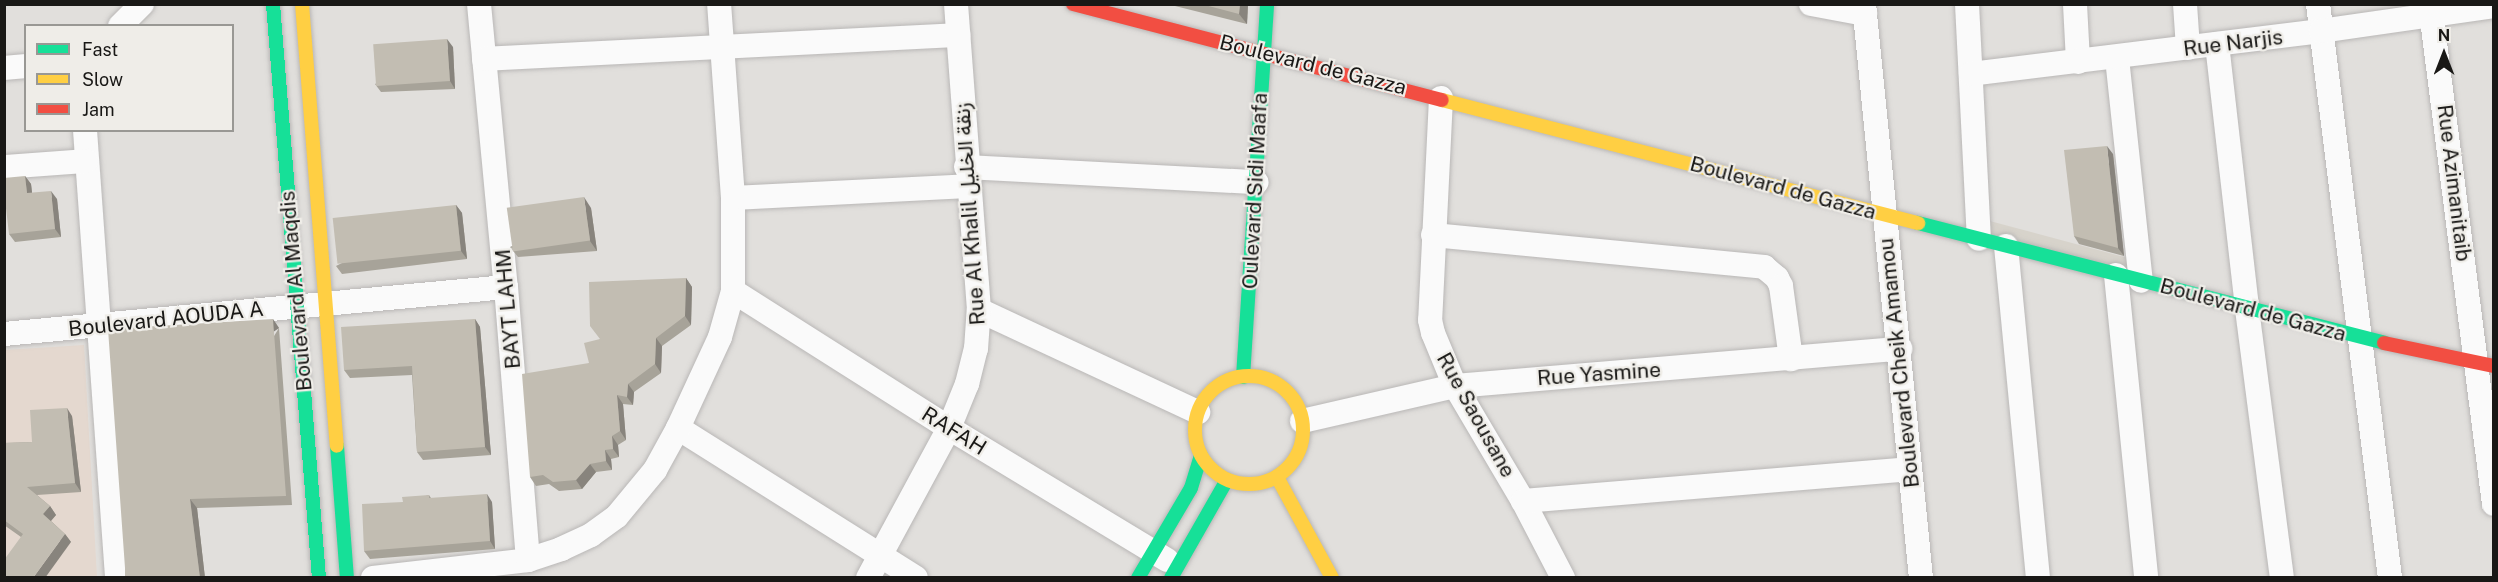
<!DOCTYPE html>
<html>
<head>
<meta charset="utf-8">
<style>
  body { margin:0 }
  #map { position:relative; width:2498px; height:582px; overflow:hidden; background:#e1dfdc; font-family:"Public Sans",Vazirmatn,sans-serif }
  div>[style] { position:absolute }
  .built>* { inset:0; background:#d7d3cb; transform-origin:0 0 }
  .education>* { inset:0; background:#e4d8cf }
  .roads { filter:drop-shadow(0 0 2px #b9b7b6) drop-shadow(0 0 2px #b9b7b6) }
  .street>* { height:24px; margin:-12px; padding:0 12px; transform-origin:12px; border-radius:12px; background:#fafafa }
  .fast>* { height:14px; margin:-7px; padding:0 7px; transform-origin:7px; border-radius:7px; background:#16e098 }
  .slow>* { height:14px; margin:-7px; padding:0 7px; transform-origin:7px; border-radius:7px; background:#ffcf43 }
  .slow>.ring { margin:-7px; padding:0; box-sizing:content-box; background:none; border:14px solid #ffcf43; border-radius:50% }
  .jam>* { height:14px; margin:-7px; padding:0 7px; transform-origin:7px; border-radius:7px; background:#f24e42 }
  .wall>* { inset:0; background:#a7a399 }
  .shaded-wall>* { inset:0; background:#88847d; transform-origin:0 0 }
  .building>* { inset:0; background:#c2bdb2; transform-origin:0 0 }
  span { translate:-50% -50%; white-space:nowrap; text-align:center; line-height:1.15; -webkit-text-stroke:4.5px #efede8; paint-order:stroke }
  .street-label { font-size:21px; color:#191816 }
  .frame { position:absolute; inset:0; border:6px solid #191816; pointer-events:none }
  .legend { position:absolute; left:24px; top:24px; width:210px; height:108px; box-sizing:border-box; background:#efede8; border:2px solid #999894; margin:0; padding:8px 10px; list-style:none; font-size:18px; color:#191816 }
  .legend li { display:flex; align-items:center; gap:12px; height:30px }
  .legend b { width:30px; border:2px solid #999894 }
  .north { position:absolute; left:2414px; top:24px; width:60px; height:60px; -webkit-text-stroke:4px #efede8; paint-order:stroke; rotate:0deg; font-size:16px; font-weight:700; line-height:24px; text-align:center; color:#191816 }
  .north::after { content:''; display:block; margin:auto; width:21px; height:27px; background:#191816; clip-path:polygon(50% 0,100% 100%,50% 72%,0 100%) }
</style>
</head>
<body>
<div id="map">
  <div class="built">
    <div style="left:1986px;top:220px;width:151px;height:16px;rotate:15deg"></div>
  </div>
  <div class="education">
    <div style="clip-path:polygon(84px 345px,97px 577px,5px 578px,5px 350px)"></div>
  </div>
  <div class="roads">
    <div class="street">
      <div style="left:479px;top:4px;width:284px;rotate:84.6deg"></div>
      <div style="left:506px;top:287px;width:274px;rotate:85.4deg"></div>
      <div style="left:1811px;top:4px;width:55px;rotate:10.5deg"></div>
      <div style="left:1864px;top:4px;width:577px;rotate:84.33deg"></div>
      <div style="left:1967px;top:4px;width:235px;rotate:87.1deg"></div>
      <div style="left:2075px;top:4px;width:58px;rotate:87deg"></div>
      <div style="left:2185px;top:4px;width:44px;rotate:86.1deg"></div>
      <div style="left:2318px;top:4px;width:578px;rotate:82.85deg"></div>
      <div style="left:2430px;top:4px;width:504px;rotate:82.71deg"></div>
      <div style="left:120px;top:26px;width:31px;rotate:-45deg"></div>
      <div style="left:2217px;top:44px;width:267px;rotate:83.5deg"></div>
      <div style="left:2247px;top:309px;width:271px;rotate:82.6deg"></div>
      <div style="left:2117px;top:58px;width:224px;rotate:83.9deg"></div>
      <div style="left:484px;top:59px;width:475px;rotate:-2.9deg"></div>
      <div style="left:4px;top:68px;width:22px;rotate:-5deg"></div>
      <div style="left:1971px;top:74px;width:353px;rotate:-7deg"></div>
      <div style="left:2321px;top:31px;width:175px;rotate:-8.2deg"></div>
      <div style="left:1441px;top:98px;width:222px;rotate:92.8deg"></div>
      <div style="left:1430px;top:320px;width:13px;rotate:77deg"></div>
      <div style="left:1433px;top:333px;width:57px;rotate:67.5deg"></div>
      <div style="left:1455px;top:386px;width:134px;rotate:59.4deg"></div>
      <div style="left:1523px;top:501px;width:87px;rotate:62.5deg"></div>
      <div style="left:85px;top:130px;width:449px;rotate:85.9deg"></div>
      <div style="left:4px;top:167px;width:82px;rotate:-4.2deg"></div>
      <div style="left:966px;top:167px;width:291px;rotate:3deg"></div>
      <div style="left:733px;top:198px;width:235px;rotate:-2.9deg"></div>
      <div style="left:1433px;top:235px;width:333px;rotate:5.5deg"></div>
      <div style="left:1764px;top:267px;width:17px;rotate:40deg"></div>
      <div style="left:1777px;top:278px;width:9px;rotate:63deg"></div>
      <div style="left:1781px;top:286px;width:74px;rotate:82.2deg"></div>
      <div style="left:2006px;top:246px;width:334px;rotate:84.5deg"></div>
      <div style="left:2116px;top:275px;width:304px;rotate:84.3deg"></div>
      <div style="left:733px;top:291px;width:256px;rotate:32.4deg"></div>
      <div style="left:949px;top:428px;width:255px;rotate:31.2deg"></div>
      <div style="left:979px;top:310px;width:242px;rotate:25deg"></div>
      <div style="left:4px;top:334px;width:504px;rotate:-5.35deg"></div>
      <div style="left:1302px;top:421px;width:157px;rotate:-12.9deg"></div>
      <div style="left:1455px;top:386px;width:447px;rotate:-4.8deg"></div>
      <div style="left:678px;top:428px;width:281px;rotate:32.2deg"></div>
      <div style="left:1523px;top:501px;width:387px;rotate:-4.7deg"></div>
      <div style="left:373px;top:578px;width:156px;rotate:-6.6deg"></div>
      <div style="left:528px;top:560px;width:35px;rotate:-18deg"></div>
      <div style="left:561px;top:549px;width:33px;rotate:-25deg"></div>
      <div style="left:591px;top:535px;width:32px;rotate:-36deg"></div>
      <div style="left:617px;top:516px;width:60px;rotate:-50.4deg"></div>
      <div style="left:655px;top:470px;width:48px;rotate:-61.3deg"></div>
      <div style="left:678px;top:428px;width:100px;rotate:-65.2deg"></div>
      <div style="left:720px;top:337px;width:48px;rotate:-74.2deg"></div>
      <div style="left:733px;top:291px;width:93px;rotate:-90deg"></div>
      <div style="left:733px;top:198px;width:195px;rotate:-94.1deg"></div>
      <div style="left:868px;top:578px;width:170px;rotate:-61.6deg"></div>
      <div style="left:949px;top:428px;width:48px;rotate:-67.8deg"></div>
      <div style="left:967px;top:384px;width:36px;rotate:-76deg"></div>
      <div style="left:976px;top:349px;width:39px;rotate:-86deg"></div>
      <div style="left:979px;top:310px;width:307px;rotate:-94.3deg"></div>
    </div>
    <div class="fast">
      <div style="left:273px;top:4px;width:576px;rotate:85.42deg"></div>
      <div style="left:1918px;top:223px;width:481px;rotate:14.4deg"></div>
      <div style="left:1243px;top:377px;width:374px;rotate:-86.3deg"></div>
      <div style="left:337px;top:446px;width:132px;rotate:85.7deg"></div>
      <div style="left:1138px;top:578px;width:104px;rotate:-59.5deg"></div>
      <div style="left:1191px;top:488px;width:34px;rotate:-73deg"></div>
      <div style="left:1171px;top:578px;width:113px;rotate:-60.3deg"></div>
    </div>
    <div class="slow">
      <div style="left:302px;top:4px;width:443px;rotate:85.5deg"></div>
      <div style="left:1442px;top:100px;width:492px;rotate:14.5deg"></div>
      <div class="ring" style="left:1195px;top:376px;width:94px;height:94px"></div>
      <div style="left:1277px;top:477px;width:115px;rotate:61.4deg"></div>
    </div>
    <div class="jam">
      <div style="left:1073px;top:4px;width:381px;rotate:14.6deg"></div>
      <div style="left:2384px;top:343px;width:112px;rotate:11.8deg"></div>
    </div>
  </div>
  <div class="wall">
    <div style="clip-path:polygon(1167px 4px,1248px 4px,1247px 24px)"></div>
    <div style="clip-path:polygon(453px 47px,455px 89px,381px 92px,375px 84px)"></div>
    <div style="clip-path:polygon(2113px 154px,2124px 256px,2079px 244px,2074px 236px)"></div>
    <div style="clip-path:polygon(25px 176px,31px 184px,32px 193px,57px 199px,61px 237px,15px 242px,9px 234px)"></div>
    <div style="clip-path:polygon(456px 205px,462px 213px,467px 259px,342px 274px,336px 266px)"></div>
    <div style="clip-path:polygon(591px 208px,597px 251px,518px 257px,510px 247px)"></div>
    <div style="clip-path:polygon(686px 278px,692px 287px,691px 325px,662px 346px,661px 373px,634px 392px,633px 405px,623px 404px,626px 440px,618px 445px,619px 457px,611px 459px,612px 470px,596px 472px,582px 489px,559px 491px,549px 484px,536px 486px,530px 477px,589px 363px,600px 339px)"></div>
    <div style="clip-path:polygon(475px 319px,480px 327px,491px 455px,423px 460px,417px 452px,412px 375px,350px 378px,344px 370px)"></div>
    <div style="clip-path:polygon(279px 328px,292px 505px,197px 508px,205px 578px,125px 578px)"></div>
    <div style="clip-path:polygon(72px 416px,81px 492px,37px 495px,50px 506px,56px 515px,51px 521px,65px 534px,71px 542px,21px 537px,4px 525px,4px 443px,32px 442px)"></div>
    <div style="clip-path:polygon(429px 495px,431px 498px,492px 502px,495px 549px,370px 559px,364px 551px,403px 502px)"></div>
  </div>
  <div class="shaded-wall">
    <div style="clip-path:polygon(1240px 4px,1248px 4px,1247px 24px,1239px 14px)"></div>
    <div style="clip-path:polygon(447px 39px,453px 47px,455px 89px,450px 81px)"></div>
    <div style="clip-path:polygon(2107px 146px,2113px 154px,2124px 256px,2118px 248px)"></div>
    <div style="clip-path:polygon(25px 176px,31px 184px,33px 201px,27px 193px)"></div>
    <div style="clip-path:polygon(51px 191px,57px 199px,61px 237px,55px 229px)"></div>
    <div style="clip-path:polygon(584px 197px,591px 208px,597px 251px,590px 241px)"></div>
    <div style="clip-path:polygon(456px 205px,462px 213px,467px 259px,461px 251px)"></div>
    <div style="clip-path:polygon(686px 278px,692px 287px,691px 325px,685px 316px)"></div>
    <div style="left:273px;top:319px;width:11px;height:177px;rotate:56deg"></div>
    <div style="clip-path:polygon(475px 319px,480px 327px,491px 455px,485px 447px)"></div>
    <div style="clip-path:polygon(656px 338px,662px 346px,661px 373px,655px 364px)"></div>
    <div style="clip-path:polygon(628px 384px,634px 392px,633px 405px,627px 397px)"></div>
    <div style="clip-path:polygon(617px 395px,623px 404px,626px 440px,620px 431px)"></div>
    <div style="clip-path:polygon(67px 408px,72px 416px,81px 492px,75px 483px)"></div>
    <div style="clip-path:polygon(612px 436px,618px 445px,619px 457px,613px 449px)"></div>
    <div style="clip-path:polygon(605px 450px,611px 459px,612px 470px,606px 461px)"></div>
    <div style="clip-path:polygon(590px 464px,596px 472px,582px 489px,576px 480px)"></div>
    <div style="clip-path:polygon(487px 494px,492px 502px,495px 549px,490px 541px)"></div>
    <div style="clip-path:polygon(190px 499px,197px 508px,205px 578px,200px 578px)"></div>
    <div style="clip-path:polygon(50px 506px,56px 515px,49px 523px,43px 514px)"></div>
    <div style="clip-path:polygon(65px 534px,71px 542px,45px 578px,33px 578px)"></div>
  </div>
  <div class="building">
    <div style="clip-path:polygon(1201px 4px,1240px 4px,1239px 14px)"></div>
    <div style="left:447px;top:39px;width:42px;height:74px;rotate:86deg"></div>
    <div style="clip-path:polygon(2107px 146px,2118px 248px,2074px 236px,2064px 150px)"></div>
    <div style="clip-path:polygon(25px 176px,27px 193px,51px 191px,55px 229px,9px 234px,4px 191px,4px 178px)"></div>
    <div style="left:584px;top:197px;width:44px;height:78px;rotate:82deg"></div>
    <div style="left:456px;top:205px;width:46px;height:124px;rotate:84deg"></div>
    <div style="clip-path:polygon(686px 278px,685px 316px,656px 338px,655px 364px,628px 384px,627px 397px,617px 395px,620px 431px,612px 436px,613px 449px,605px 450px,606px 461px,590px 464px,576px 480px,553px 482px,543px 475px,530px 477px,522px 374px,589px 363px,584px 343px,600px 339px,590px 326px,589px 282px)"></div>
    <div style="clip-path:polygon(273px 319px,286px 496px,190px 499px,200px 578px,125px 578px,125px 568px,108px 329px)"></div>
    <div style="clip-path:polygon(475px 319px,485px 447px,417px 452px,412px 366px,344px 370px,341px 327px)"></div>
    <div style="clip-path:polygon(67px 408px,75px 483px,27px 487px,50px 506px,43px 514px,65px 534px,33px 578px,4px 578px,4px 560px,23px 534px,4px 520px,4px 443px,32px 442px,30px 410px)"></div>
    <div style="clip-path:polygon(487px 494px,490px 541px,364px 551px,362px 504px,403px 502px,402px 497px,429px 495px,429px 498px)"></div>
  </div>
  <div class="street-label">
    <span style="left:2233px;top:43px;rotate:-7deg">Rue Narjis</span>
    <span style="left:1313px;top:65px;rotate:14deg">Boulevard de Gazza</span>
    <span style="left:2454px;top:183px;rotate:83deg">Rue Azimanitaib</span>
    <span style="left:1783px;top:188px;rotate:15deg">Boulevard de Gazza</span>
    <span style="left:1255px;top:191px;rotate:-87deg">Oulevard Sidi Maafa</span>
    <span style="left:970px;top:214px;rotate:-94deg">Rue Al Khalil زنقة الخليل</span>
    <span style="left:296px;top:291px;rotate:-95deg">Boulevard Al Maqdis</span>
    <span style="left:508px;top:309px;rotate:-95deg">BAYT LAHM</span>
    <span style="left:2253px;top:310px;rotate:15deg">Boulevard de Gazza</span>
    <span style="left:166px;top:319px;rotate:-6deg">Boulevard AOUDA A</span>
    <span style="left:1899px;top:363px;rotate:-96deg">Boulevard Cheik Amamou</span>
    <span style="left:1599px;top:374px;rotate:-4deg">Rue Yasmine</span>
    <span style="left:1476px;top:415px;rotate:61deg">Rue Saousane</span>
    <span style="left:954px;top:431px;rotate:32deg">RAFAH</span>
  </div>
  <div class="frame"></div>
  <ul class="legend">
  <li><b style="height:8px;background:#16e098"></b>Fast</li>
  <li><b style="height:8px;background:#ffcf43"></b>Slow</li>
  <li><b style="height:8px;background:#f24e42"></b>Jam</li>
  </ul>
  <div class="north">N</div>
</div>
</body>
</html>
